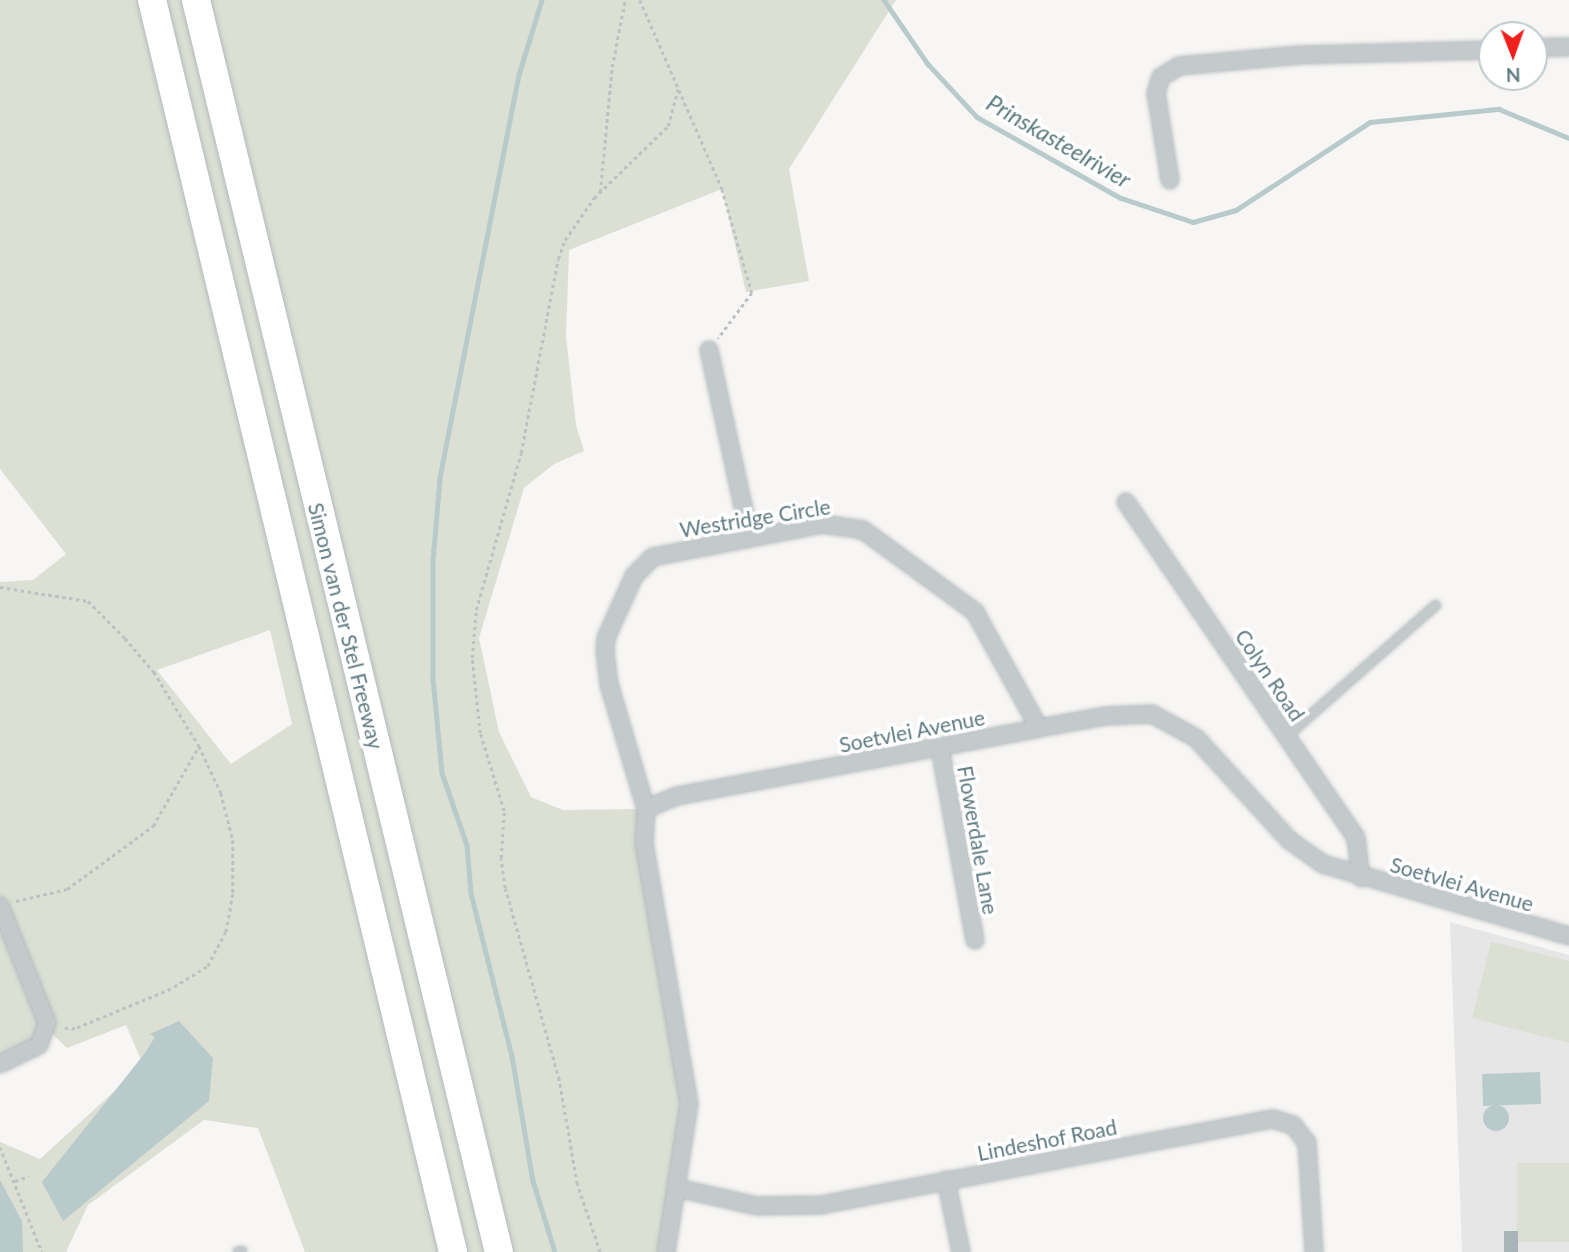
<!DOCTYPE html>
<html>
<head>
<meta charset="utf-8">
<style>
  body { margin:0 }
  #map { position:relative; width:1569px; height:1252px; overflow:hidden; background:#f7f6f4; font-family:Lato,sans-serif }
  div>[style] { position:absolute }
  .built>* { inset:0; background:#e5e6e5 }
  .green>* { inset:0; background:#dbdfd4; transform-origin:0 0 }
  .water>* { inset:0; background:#b9cacb; transform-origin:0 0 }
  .round { border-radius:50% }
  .stream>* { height:4.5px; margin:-2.25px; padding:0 2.25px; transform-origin:2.25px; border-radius:2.25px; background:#b9cacb }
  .building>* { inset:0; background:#a8b5b8; transform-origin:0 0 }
  .path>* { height:2.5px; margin-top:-1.25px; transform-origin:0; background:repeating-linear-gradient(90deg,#bdc1c2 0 3.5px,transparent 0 7px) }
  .roads { filter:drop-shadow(0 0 2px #b4babc) drop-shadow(0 0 2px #b4babc) }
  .lane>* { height:8px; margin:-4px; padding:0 4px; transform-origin:4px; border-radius:4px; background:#c4cacc }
  .street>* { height:16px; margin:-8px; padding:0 8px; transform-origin:8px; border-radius:8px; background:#c4cacc }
  .highway>* { height:28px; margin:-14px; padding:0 14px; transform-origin:14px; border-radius:14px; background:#fff }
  span { translate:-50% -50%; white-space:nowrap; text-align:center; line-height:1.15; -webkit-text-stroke:7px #fff; paint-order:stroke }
  .street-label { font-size:21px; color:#607a81 }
  .water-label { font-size:23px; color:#5a7a7c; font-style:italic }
  .north { position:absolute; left:1478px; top:21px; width:70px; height:70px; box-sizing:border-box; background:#fff; border:2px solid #bfcacd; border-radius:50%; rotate:179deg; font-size:19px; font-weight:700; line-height:28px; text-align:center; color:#607a81 }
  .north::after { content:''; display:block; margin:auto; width:24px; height:32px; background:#f01f1b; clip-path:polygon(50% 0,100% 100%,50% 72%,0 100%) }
</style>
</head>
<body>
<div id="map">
  <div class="built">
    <div style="clip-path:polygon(1450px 922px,1569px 955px,1569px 1252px,1462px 1252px)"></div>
  </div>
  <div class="green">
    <div style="clip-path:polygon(evenodd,0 0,896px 0,789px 169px,809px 281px,746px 292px,722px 189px,569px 250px,566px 337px,576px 425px,584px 451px,554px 464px,524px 488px,479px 638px,499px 732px,531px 797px,563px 810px,646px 809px,687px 1083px,666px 1252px,305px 1252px,258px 1128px,204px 1120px,88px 1205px,66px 1252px,0 1252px,0 1142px,40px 1159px,143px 1065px,126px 1025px,67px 1048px,46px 1028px,43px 1039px,0 1061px,0 582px,33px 580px,66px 554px,0 469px,0 0,270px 630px,292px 724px,231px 764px,157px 670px,270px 630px)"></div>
    <div style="clip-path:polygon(1491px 942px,1569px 961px,1569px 1043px,1472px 1018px)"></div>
    <div style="left:1569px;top:1163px;width:79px;height:52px;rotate:90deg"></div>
  </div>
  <div class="water">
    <div style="clip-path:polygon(179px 1021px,213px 1058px,209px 1101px,63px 1221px,42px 1182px,145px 1053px,155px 1037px,150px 1034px)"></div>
    <div style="left:1540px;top:1072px;width:32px;height:58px;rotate:88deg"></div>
    <div class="round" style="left:1483px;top:1105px;width:26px;height:26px"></div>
    <div style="clip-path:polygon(0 1180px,22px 1221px,23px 1252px,0 1252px)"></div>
  </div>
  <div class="stream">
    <div style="left:542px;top:0;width:78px;rotate:107deg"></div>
    <div style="left:519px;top:75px;width:412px;rotate:101.1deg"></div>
    <div style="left:440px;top:479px;width:82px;rotate:94.9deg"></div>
    <div style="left:433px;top:561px;width:117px;rotate:90deg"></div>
    <div style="left:433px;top:678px;width:95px;rotate:84.6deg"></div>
    <div style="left:442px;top:773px;width:76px;rotate:70.9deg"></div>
    <div style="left:467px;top:845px;width:48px;rotate:85.2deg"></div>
    <div style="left:471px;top:893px;width:168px;rotate:75.9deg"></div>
    <div style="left:512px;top:1056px;width:127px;rotate:80.5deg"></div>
    <div style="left:533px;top:1181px;width:74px;rotate:72.8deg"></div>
    <div style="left:884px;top:0;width:78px;rotate:55.5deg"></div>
    <div style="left:928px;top:64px;width:72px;rotate:47.2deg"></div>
    <div style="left:977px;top:117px;width:165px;rotate:29.4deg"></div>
    <div style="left:1121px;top:198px;width:76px;rotate:18.4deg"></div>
    <div style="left:1193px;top:222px;width:45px;rotate:-15.6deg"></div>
    <div style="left:1236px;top:210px;width:160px;rotate:-33.3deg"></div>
    <div style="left:1370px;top:122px;width:130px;rotate:-5.8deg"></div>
    <div style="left:1499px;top:109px;width:76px;rotate:22.5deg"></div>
  </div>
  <div class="building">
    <div style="left:1518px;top:1231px;width:21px;height:14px;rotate:90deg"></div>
  </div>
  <div class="path">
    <div style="left:640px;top:0;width:206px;rotate:66.5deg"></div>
    <div style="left:722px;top:189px;width:108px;rotate:73.9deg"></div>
    <div style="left:752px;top:293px;width:57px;rotate:126.5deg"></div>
    <div style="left:600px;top:192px;width:126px;rotate:-84.5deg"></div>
    <div style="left:612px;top:67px;width:68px;rotate:-79deg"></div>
    <div style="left:0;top:587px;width:89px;rotate:9deg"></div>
    <div style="left:88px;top:601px;width:52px;rotate:45deg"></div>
    <div style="left:125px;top:638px;width:45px;rotate:49.5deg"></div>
    <div style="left:154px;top:672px;width:87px;rotate:58.7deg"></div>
    <div style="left:199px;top:746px;width:52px;rotate:64.9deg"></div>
    <div style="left:221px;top:793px;width:49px;rotate:75.7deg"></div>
    <div style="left:233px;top:840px;width:54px;rotate:90deg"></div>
    <div style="left:233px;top:894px;width:39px;rotate:100deg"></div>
    <div style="left:226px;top:932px;width:40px;rotate:118deg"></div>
    <div style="left:207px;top:967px;width:42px;rotate:148.6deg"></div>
    <div style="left:171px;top:989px;width:104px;rotate:157.4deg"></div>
    <div style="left:75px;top:1029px;width:13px;rotate:-176deg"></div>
    <div style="left:16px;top:901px;width:52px;rotate:-13.2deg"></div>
    <div style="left:67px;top:889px;width:107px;rotate:-36.2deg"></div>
    <div style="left:153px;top:826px;width:92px;rotate:-60.1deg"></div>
    <div style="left:0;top:1147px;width:113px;rotate:68.2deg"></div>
    <div style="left:15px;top:1181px;width:15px;rotate:-20deg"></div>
    <div style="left:600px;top:1252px;width:72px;rotate:-108.7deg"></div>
    <div style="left:577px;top:1184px;width:106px;rotate:-99.8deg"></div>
    <div style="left:559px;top:1080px;width:199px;rotate:-105.7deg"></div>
    <div style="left:505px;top:888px;width:30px;rotate:-98deg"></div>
    <div style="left:501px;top:858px;width:47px;rotate:-86.3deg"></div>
    <div style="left:504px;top:811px;width:82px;rotate:-107.1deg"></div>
    <div style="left:480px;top:733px;width:75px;rotate:-96.1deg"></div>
    <div style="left:472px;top:658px;width:48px;rotate:-85.2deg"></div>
    <div style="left:476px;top:610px;width:163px;rotate:-74deg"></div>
    <div style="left:521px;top:453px;width:197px;rotate:-79.2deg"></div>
    <div style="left:558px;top:259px;width:20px;rotate:-70deg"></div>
    <div style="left:565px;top:240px;width:51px;rotate:-55.4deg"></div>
    <div style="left:594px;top:198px;width:103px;rotate:-44.2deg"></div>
    <div style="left:668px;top:126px;width:38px;rotate:-75deg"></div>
  </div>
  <div class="roads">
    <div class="lane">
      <div style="left:1287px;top:736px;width:198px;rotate:-41.3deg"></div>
      <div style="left:238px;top:1252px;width:4px;rotate:-14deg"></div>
    </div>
    <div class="street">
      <div style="left:1534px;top:48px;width:35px;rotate:-2deg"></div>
      <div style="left:1170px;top:180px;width:88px;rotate:-99.1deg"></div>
      <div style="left:1156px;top:93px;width:17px;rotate:-73deg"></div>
      <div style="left:1161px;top:77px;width:21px;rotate:-31deg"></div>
      <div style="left:1179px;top:66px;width:121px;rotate:-5.2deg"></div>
      <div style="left:1300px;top:55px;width:192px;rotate:-1.5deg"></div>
      <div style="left:709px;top:350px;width:192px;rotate:77.7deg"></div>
      <div style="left:1126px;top:502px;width:407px;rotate:55.6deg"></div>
      <div style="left:1356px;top:838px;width:40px;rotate:82.9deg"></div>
      <div style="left:940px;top:748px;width:195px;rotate:79.7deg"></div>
      <div style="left:646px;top:809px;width:34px;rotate:-23deg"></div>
      <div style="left:677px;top:796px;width:368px;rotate:-10.6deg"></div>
      <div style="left:1039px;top:728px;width:67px;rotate:-10.3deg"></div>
      <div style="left:1105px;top:716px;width:47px;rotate:-2.4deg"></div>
      <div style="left:1152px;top:714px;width:50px;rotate:28.6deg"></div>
      <div style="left:1196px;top:738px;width:138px;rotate:47.6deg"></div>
      <div style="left:1289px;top:840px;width:42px;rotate:35.2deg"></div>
      <div style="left:1323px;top:864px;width:256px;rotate:16.3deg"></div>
      <div style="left:646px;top:809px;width:130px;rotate:-106.5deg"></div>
      <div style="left:609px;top:684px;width:32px;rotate:-97deg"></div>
      <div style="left:605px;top:652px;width:14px;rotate:-86deg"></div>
      <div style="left:606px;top:638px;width:68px;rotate:-65.7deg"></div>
      <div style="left:634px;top:576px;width:27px;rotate:-45deg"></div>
      <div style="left:653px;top:557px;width:172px;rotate:-11deg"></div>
      <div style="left:822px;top:524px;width:41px;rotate:8.3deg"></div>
      <div style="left:863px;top:530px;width:139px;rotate:36.2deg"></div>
      <div style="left:975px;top:612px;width:132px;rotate:61.1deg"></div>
      <div style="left:646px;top:809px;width:34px;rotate:93deg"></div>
      <div style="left:644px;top:843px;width:265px;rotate:80.2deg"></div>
      <div style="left:689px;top:1104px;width:150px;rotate:98.8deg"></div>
      <div style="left:0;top:906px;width:126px;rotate:68.1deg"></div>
      <div style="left:47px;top:1023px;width:23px;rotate:110deg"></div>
      <div style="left:39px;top:1045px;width:43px;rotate:154deg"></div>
      <div style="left:946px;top:1180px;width:74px;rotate:78.2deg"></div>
      <div style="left:677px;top:1188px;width:82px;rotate:12.7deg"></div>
      <div style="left:757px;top:1206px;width:64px;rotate:-0.9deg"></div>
      <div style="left:821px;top:1205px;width:460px;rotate:-10.8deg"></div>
      <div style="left:1273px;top:1119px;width:21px;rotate:17deg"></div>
      <div style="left:1293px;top:1125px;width:23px;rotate:52deg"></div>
      <div style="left:1307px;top:1143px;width:109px;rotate:86.3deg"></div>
    </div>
    <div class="highway">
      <div style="left:152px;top:0;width:1288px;rotate:76.48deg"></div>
      <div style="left:196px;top:0;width:1288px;rotate:76.4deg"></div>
    </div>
  </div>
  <div class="street-label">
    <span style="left:755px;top:518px;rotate:-9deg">Westridge Circle</span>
    <span style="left:346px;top:626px;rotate:76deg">Simon van der Stel Freeway</span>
    <span style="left:1270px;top:675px;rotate:56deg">Colyn Road</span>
    <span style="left:912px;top:731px;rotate:-11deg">Soetvlei Avenue</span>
    <span style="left:978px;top:840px;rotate:80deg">Flowerdale Lane</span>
    <span style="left:1462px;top:884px;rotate:16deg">Soetvlei Avenue</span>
    <span style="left:1047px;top:1140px;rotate:-11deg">Lindeshof Road</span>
  </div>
  <div class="water-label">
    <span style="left:1059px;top:141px;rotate:30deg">Prinskasteelrivier</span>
  </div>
  <div class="north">N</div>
</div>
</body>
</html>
